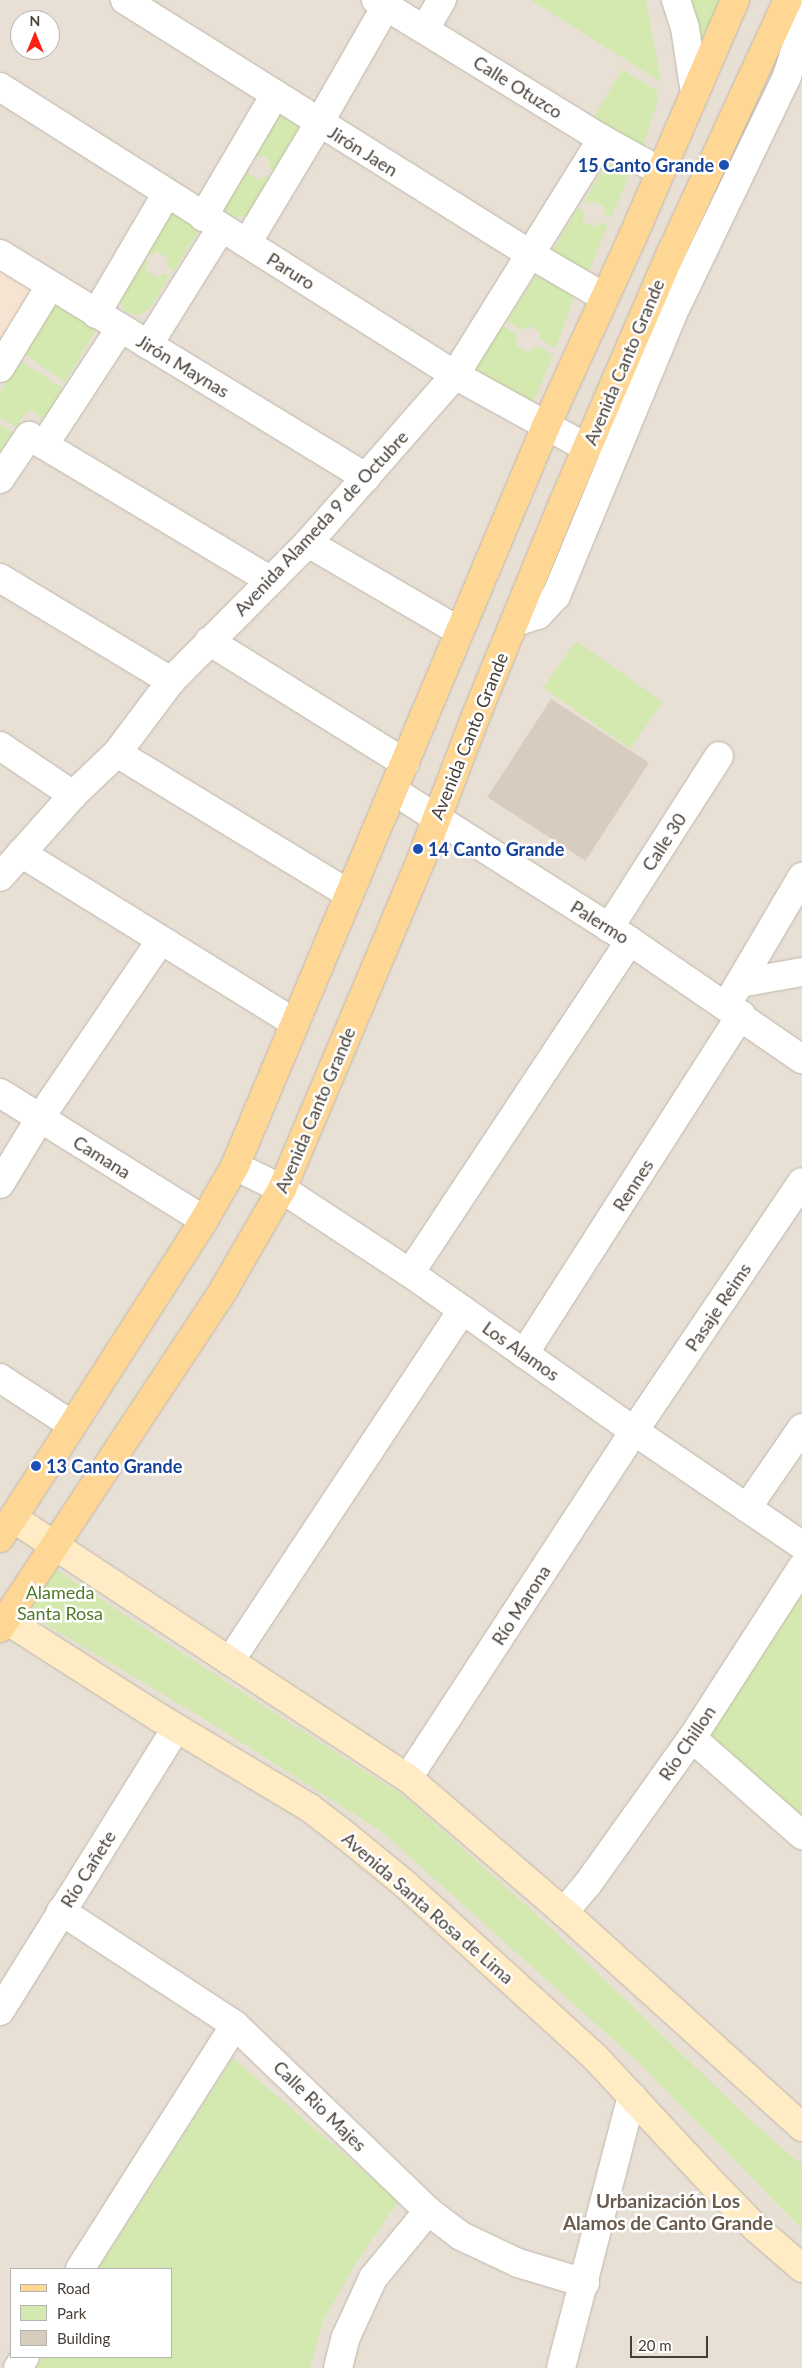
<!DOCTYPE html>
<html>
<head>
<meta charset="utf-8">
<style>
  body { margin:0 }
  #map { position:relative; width:802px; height:2368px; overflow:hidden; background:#f4eee7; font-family:Lato,sans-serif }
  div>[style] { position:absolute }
  .residential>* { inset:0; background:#e8e0d5 }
  .commercial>* { inset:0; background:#f6e3d1 }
  .green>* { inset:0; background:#d4e9af; transform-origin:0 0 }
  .building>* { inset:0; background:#d8ccbf; transform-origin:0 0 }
  .roads { filter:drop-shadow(0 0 1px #bfb5a9) drop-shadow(0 0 1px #bfb5a9) }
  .minor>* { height:28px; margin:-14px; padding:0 14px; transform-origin:14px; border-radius:14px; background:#fff }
  .tertiary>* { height:28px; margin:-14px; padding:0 14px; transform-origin:14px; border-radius:14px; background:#fff }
  .secondary>* { height:28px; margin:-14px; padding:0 14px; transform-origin:14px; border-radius:14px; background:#ffecc5 }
  .primary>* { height:28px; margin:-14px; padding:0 14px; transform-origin:14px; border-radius:14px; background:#ffd794 }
  .dots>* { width:14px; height:14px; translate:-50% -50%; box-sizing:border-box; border:2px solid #fff; border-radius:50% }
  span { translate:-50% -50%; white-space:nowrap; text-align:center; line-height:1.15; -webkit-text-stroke:5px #fff; paint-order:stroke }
  .street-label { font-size:18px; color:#473e36 }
  .transit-label { font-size:18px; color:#164399; font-weight:700 }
  .right { translate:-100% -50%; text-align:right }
  .left { translate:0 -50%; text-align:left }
  .park-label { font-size:18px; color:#4e7a28 }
  .neighbourhood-label { font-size:19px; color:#6a5b4d; font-weight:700 }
  .legend { position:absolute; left:10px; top:2268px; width:162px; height:90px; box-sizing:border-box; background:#fff; border:1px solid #b5b2af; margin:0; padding:6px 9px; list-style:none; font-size:15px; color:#473e36 }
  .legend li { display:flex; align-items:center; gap:10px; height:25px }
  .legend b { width:25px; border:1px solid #b5b2af }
  .north { position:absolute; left:10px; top:10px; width:50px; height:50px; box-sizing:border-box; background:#fff; border:1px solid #b5b2af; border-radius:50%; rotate:0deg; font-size:14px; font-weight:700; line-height:20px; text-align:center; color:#473e36 }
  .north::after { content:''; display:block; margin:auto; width:18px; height:22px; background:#fd2114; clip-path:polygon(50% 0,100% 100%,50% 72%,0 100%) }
  .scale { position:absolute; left:630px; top:2336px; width:78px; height:22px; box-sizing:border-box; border:2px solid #473e36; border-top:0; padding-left:6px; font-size:15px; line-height:18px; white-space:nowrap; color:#473e36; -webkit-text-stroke:4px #fff; paint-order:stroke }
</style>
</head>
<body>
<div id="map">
  <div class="residential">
    <div style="clip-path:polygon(evenodd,0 0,802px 0,802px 2368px,0 2368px,0 0,20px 20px,50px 20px,50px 50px,20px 50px,20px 20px,0 0,11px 2269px,171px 2269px,171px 2357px,11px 2357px,11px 2269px)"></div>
  </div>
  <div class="commercial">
    <div style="clip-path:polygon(0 269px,35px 292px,0 348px)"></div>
  </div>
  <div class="green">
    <div style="clip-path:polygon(531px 0,646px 0,661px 82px)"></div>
    <div style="clip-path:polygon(682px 0,728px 0,697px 68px)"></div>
    <div style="clip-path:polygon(622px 69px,657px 91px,658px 100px,643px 147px,594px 117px)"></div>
    <div style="clip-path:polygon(283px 114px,297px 123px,299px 131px,278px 174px,270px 169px,268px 159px,262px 155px,255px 158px,248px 154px,275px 116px)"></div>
    <div style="clip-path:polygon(611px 156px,632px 168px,611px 218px,605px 214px,604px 206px,591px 201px,586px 204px,584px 202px)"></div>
    <div style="clip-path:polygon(245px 160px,252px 164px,248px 171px,250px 175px,258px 180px,266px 176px,273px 179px,253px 212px,245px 217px,236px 217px,228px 215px,224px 207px)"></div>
    <div style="clip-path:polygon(578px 208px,583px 210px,583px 222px,595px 227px,602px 222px,608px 225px,587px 275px,550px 254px)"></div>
    <div style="clip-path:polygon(173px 212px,196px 224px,198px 232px,174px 271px,167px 267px,168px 262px,165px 256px,157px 252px,151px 255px,144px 251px,167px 216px)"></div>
    <div style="clip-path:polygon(141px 258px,147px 261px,145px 269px,158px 278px,164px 273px,169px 276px,151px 307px,142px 314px,134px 315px,125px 312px,118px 298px)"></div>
    <div style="clip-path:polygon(537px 275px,574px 297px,556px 349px,540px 339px,540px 332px,530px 326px,522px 330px,506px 321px)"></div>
    <div style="clip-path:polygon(58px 304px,97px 328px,65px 382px,24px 354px,52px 308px)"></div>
    <div style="clip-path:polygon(502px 325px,516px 334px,517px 346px,528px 352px,539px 346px,553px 356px,532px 405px,474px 370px)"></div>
    <div style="clip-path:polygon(20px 361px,63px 388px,44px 419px,29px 409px,16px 427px,0 417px,0 392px)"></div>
    <div style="clip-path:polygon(0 424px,13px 432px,0 452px)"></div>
    <div style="left:576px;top:641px;width:106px;height:57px;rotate:35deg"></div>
    <div style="clip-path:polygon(51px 1566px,234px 1687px,404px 1796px,550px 1927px,748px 2118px,802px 2165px,802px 2229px,636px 2060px,381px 1831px,206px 1720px,23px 1611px)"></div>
    <div style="clip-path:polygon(802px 1590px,802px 1817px,708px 1734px)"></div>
    <div style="clip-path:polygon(233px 2058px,398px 2201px,354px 2266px,323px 2321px,310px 2368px,35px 2368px,42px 2357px,171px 2357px,171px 2269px,98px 2269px)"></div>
  </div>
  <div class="building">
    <div style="left:551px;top:699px;width:117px;height:117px;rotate:33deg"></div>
  </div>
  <div class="roads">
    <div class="minor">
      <div style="left:125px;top:0;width:478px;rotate:32.1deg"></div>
      <div style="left:530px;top:254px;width:86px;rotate:30.2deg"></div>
      <div style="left:376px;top:0;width:265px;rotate:31.6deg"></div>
      <div style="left:602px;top:139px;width:66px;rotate:28.9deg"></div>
      <div style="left:676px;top:0;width:29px;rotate:72deg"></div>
      <div style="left:685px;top:28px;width:66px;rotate:81.3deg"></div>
      <div style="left:425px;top:29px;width:34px;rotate:-60deg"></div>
      <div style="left:0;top:87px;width:538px;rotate:32.33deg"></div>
      <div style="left:455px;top:375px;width:151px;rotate:28.9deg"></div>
      <div style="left:203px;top:217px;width:142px;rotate:-59.5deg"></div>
      <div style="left:247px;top:243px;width:140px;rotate:-59deg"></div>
      <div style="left:319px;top:123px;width:135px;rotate:-60.2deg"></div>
      <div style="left:0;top:254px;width:429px;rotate:31.4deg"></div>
      <div style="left:96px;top:314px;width:140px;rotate:-59.6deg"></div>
      <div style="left:148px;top:345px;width:138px;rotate:-58deg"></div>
      <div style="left:0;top:368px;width:96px;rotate:-58.6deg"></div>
      <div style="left:44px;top:445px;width:139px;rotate:-56.8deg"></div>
      <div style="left:0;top:479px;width:52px;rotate:-56deg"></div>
      <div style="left:29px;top:436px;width:281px;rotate:30.9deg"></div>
      <div style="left:308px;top:543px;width:175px;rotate:30.2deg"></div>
      <div style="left:0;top:578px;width:200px;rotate:31.1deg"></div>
      <div style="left:515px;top:622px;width:24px;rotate:-17deg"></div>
      <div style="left:538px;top:615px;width:26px;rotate:-47deg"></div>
      <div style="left:556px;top:596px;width:313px;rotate:-67.5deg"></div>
      <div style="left:676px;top:307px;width:256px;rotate:-64.3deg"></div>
      <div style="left:787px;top:76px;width:43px;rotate:-72.4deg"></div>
      <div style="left:800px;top:35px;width:26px;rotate:-86deg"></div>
      <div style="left:209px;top:641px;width:231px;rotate:31.9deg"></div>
      <div style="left:0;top:746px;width:88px;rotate:33.9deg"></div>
      <div style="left:117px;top:753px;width:271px;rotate:31.3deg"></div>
      <div style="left:394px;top:791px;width:280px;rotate:32.4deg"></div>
      <div style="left:630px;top:941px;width:209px;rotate:34.5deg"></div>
      <div style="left:21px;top:853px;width:321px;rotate:31.8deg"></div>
      <div style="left:0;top:877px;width:110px;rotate:-48.3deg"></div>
      <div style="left:73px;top:795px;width:61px;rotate:-43.7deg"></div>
      <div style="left:117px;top:753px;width:90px;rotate:-53.1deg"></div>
      <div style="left:171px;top:681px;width:194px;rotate:-45.2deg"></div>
      <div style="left:308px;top:543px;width:223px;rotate:-48.8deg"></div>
      <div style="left:455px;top:375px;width:278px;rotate:-58.1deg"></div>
      <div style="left:609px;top:928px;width:204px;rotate:-57.4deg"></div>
      <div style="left:740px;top:983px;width:63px;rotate:-10.1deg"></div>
      <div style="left:726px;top:1006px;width:150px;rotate:-59.5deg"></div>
      <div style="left:0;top:1093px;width:240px;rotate:31.9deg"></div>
      <div style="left:0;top:1184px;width:77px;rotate:-58.8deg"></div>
      <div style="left:40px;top:1118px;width:215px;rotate:-55.8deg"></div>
      <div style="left:410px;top:1273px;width:398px;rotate:-56.5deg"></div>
      <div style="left:524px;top:1354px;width:403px;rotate:-57.4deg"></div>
      <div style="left:0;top:1378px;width:86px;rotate:33.1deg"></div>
      <div style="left:747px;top:1508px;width:97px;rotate:-55.5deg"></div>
      <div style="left:230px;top:1661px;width:421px;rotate:-56.5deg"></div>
      <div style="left:692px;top:1738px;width:147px;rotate:41.4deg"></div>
      <div style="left:408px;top:1778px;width:414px;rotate:-56.9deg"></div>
      <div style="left:634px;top:1431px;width:300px;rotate:-56deg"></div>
      <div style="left:61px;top:1911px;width:208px;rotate:33.2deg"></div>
      <div style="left:235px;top:2025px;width:268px;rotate:43.9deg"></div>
      <div style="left:428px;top:2211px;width:41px;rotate:37.1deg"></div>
      <div style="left:461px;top:2236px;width:63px;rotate:25.3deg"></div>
      <div style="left:518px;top:2263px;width:70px;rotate:16.6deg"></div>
      <div style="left:564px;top:1912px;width:35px;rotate:-50deg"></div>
      <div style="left:587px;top:1885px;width:181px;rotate:-54.5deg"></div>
      <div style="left:692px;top:1738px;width:203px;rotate:-57.2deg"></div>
      <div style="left:0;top:2011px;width:333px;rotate:-58.1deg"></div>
      <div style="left:80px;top:2269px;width:289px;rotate:-57.6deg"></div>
      <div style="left:18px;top:2368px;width:13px;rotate:-58deg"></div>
      <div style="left:338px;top:2368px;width:32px;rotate:-76deg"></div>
      <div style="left:346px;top:2337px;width:65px;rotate:-65.4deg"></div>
      <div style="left:373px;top:2278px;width:87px;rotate:-50.6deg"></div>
    </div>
    <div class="tertiary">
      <div style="left:235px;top:1166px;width:52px;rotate:26.1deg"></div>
      <div style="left:282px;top:1189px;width:153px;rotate:33.3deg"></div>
      <div style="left:410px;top:1273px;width:274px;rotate:35.2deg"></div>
      <div style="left:634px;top:1431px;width:203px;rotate:34.2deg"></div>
      <div style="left:561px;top:2368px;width:281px;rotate:-75.4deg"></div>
    </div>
    <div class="secondary">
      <div style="left:13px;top:1518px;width:473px;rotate:33.4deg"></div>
      <div style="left:408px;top:1778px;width:206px;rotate:40.7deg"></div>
      <div style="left:564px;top:1912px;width:321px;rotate:42.1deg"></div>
      <div style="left:0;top:1616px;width:188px;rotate:32.6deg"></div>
      <div style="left:158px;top:1717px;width:177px;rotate:30.9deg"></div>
      <div style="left:310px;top:1808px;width:44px;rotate:37.6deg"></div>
      <div style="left:345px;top:1835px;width:79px;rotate:39.3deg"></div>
      <div style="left:406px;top:1885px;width:256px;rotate:42.3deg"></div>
      <div style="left:595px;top:2057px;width:175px;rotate:47.1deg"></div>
      <div style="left:714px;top:2185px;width:60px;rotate:45.7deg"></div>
      <div style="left:756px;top:2228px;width:61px;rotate:41deg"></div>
    </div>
    <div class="primary">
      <div style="left:0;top:1538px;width:378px;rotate:-57.3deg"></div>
      <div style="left:204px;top:1220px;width:62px;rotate:-60.1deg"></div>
      <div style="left:235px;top:1166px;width:803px;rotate:-67.2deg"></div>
      <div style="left:546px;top:426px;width:209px;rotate:-65.4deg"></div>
      <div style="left:633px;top:236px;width:257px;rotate:-66.6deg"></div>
      <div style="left:0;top:1628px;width:406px;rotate:-56.5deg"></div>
      <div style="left:224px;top:1289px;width:116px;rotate:-59.9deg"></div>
      <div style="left:282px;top:1189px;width:360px;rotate:-67.1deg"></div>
      <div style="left:422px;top:857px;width:154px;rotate:-69.1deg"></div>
      <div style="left:477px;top:713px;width:229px;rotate:-67.7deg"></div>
      <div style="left:564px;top:501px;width:270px;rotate:-66.7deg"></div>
      <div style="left:671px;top:253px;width:279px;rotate:-65.2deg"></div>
    </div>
  </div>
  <div class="dots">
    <div style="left:724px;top:165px;background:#1a4fb4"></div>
    <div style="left:418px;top:849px;background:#1a4fb4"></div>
    <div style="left:36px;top:1466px;background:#1a4fb4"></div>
  </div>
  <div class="street-label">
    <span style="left:518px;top:87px;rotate:32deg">Calle Otuzco</span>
    <span style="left:363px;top:151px;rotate:32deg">Jirón Jaen</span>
    <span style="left:291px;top:271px;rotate:32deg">Paruro</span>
    <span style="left:624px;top:362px;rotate:-67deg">Avenida Canto Grande</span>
    <span style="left:183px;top:366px;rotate:31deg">Jirón Maynas</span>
    <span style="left:321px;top:523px;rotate:-47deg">Avenida Alameda 9 de Octubre</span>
    <span style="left:469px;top:736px;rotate:-68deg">Avenida Canto Grande</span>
    <span style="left:664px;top:842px;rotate:-57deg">Calle 30</span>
    <span style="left:600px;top:922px;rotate:32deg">Palermo</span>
    <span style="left:315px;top:1110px;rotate:-67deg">Avenida Canto Grande</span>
    <span style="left:102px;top:1157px;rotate:32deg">Camana</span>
    <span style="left:633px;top:1185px;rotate:-57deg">Rennes</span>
    <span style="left:718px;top:1307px;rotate:-56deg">Pasaje Reims</span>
    <span style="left:521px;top:1351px;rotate:35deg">Los Alamos</span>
    <span style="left:521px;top:1605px;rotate:-57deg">Río Marona</span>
    <span style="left:687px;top:1743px;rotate:-56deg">Río Chillon</span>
    <span style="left:88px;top:1869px;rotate:-58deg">Río Cañete</span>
    <span style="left:428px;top:1908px;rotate:41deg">Avenida Santa Rosa de Lima</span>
    <span style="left:320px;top:2106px;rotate:44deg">Calle Rio Majes</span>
  </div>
  <div class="transit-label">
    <span class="right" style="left:714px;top:165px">15 Canto Grande</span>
    <span class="left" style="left:428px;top:849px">14 Canto Grande</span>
    <span class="left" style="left:46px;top:1466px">13 Canto Grande</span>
  </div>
  <div class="park-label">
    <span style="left:60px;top:1603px">Alameda<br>Santa Rosa</span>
  </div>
  <div class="neighbourhood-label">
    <span style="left:668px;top:2212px">Urbanización Los<br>Alamos de Canto Grande</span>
  </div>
  <ul class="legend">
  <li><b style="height:6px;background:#ffd794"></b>Road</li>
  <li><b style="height:14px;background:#d4e9af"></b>Park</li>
  <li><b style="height:14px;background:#d8ccbf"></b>Building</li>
  </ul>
  <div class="north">N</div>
  <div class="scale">20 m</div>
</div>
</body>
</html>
